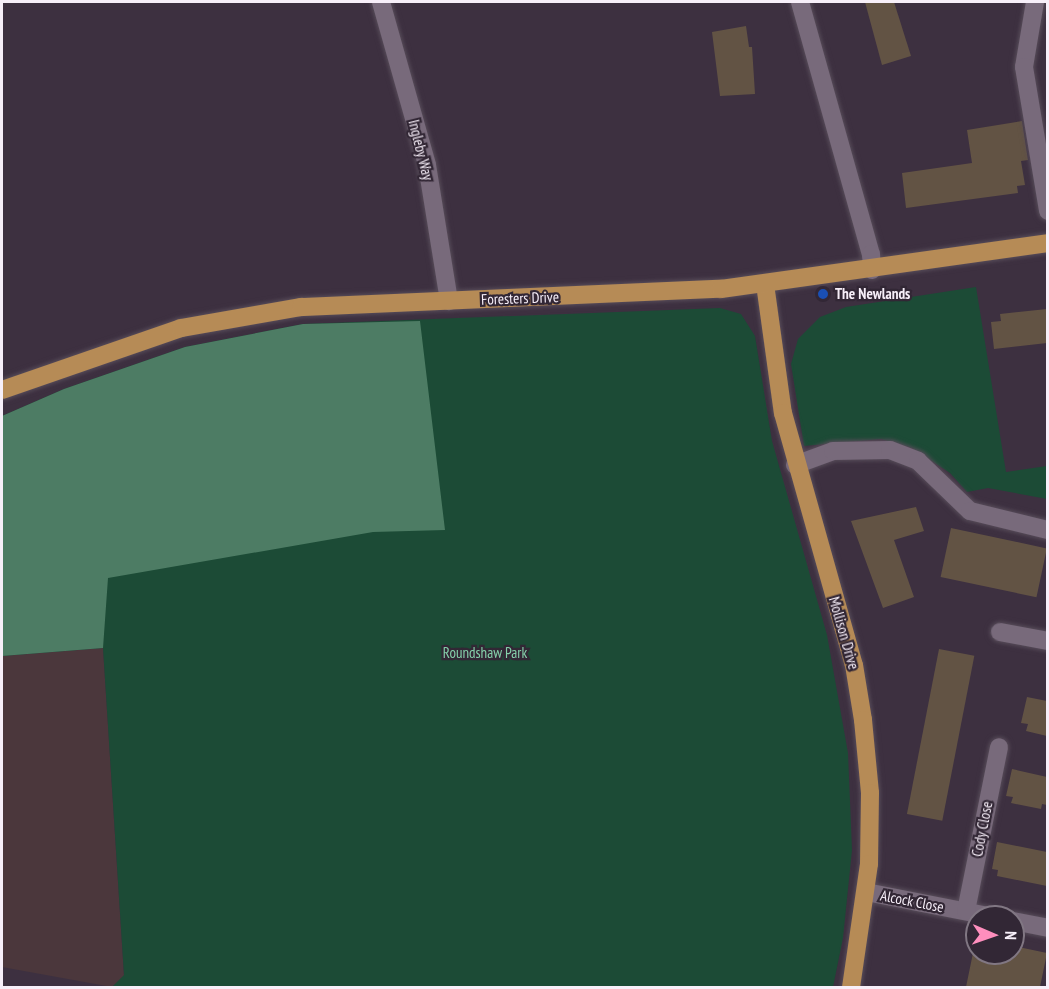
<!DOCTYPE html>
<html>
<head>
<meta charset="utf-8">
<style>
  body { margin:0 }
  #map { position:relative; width:1049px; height:989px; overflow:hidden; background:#3d3040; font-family:"PT Sans Narrow",sans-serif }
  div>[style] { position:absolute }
  .education>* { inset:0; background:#4b373c }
  .green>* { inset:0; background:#1c4b36 }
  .forest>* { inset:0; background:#4d7c64 }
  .building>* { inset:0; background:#625344; transform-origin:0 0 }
  .roads { filter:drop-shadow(0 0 2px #574c59) drop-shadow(0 0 2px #574c59) }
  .minor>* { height:18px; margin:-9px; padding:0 9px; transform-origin:9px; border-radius:9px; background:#786a7b }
  .major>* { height:18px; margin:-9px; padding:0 9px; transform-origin:9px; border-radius:9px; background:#b68b56 }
  .dots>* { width:16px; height:16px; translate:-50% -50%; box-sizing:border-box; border:3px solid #322735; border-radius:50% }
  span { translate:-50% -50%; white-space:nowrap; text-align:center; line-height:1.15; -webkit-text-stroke:4.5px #322735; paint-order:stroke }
  .street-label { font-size:15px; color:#f7eff9 }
  .poi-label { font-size:15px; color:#f7eff9; font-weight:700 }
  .left { translate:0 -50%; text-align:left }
  .park-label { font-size:15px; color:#85d1ab }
  .frame { position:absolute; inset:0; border:3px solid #f7eff9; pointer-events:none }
  .north { position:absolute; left:965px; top:905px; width:60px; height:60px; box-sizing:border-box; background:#322735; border:2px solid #817783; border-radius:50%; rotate:92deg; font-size:16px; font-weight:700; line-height:24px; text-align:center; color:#f7eff9 }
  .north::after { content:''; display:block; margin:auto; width:21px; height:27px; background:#fe8ebd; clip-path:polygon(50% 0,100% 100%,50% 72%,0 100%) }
</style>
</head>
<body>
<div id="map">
  <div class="education">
    <div style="clip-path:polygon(103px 648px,124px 976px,112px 987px,2px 967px,2px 656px)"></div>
  </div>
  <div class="green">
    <div style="clip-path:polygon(976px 287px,1006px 472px,1047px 466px,1047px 499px,988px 488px,967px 492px,950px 473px,912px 448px,881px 439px,804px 446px,791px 364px,798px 339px,820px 317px,846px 307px)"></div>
    <div style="clip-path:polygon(720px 308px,741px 314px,755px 336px,772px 441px,827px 635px,848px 753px,852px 850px,843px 938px,833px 987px,112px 987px,124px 975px,103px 648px,2px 656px,2px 416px,64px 389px,185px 347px,303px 324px)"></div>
  </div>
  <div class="forest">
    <div style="clip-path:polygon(420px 321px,445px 530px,373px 532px,108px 578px,103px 648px,2px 656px,2px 416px,64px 389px,185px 347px,303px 324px)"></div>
  </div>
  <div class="building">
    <div style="clip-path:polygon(865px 2px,894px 2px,911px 56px,882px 65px)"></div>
    <div style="clip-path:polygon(746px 26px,749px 47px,752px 47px,755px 94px,720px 96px,712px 32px)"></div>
    <div style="clip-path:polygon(1022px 121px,1028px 160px,1021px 161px,1025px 185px,1017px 186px,1018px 193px,906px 208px,902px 173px,972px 163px,967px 130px)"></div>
    <div style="clip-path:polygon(1047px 309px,1047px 343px,994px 349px,991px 322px,1001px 321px,1000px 314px)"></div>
    <div style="clip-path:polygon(916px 507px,924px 531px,894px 540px,914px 597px,883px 608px,851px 521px)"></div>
    <div style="left:951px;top:528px;width:98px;height:50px;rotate:12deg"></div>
    <div style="left:939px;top:649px;width:36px;height:168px;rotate:11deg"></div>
    <div style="clip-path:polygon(1027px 697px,1047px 701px,1047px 736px,1026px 731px,1028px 724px,1021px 723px)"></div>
    <div style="clip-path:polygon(1012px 769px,1047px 777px,1047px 805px,1042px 804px,1041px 809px,1011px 803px,1013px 797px,1006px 796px)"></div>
    <div style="clip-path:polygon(997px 842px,1047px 852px,1047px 886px,997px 876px,998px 870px,992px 869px)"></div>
    <div style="clip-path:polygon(1013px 946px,1047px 953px,1040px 987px,966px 987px,973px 953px,1013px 953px)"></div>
  </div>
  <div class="roads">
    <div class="minor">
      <div style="left:381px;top:2px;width:169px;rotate:74.2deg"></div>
      <div style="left:427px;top:165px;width:138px;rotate:80.8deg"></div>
      <div style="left:800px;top:2px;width:262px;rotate:74.3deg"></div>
      <div style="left:871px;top:254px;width:16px;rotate:86deg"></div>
      <div style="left:1035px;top:2px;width:66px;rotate:99.6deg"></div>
      <div style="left:1024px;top:67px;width:146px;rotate:80.5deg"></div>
      <div style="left:795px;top:465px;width:40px;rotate:-20.2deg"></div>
      <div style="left:833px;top:451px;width:57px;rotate:-1deg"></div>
      <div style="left:890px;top:450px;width:30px;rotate:21deg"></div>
      <div style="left:918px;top:461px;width:72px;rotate:43.9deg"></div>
      <div style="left:970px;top:511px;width:80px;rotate:13.7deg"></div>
      <div style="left:1000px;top:632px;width:49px;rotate:10.6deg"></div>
      <div style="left:866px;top:892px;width:130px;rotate:11.1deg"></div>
      <div style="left:966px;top:911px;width:167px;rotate:-78.6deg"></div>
      <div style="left:1013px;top:921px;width:36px;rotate:11deg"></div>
    </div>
    <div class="major">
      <div style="left:765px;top:284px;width:130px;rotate:82.1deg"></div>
      <div style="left:783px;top:413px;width:262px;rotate:74.3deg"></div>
      <div style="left:854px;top:665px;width:56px;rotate:80.7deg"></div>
      <div style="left:863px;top:720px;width:73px;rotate:84.5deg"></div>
      <div style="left:870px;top:793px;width:71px;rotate:90.8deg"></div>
      <div style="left:869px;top:864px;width:125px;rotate:98.3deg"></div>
      <div style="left:2px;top:390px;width:189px;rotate:-19.1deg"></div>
      <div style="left:181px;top:328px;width:122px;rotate:-9.9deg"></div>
      <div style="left:301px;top:307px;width:420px;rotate:-2.5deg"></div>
      <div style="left:721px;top:289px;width:330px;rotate:-8deg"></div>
    </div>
  </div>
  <div class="dots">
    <div style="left:823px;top:294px;background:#1a4fb4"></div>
  </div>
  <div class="street-label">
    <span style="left:421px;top:150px;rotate:76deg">Ingleby Way</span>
    <span style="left:520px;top:298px;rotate:-2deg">Foresters Drive</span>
    <span style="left:844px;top:633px;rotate:74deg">Mollison Drive</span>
    <span style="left:982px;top:829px;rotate:-79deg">Cody Close</span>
    <span style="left:912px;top:901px;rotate:11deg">Alcock Close</span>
  </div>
  <div class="poi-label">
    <span class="left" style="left:835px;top:294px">The Newlands</span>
  </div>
  <div class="park-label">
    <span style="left:485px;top:653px">Roundshaw Park</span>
  </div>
  <div class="frame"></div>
  <div class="north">N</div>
</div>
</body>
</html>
